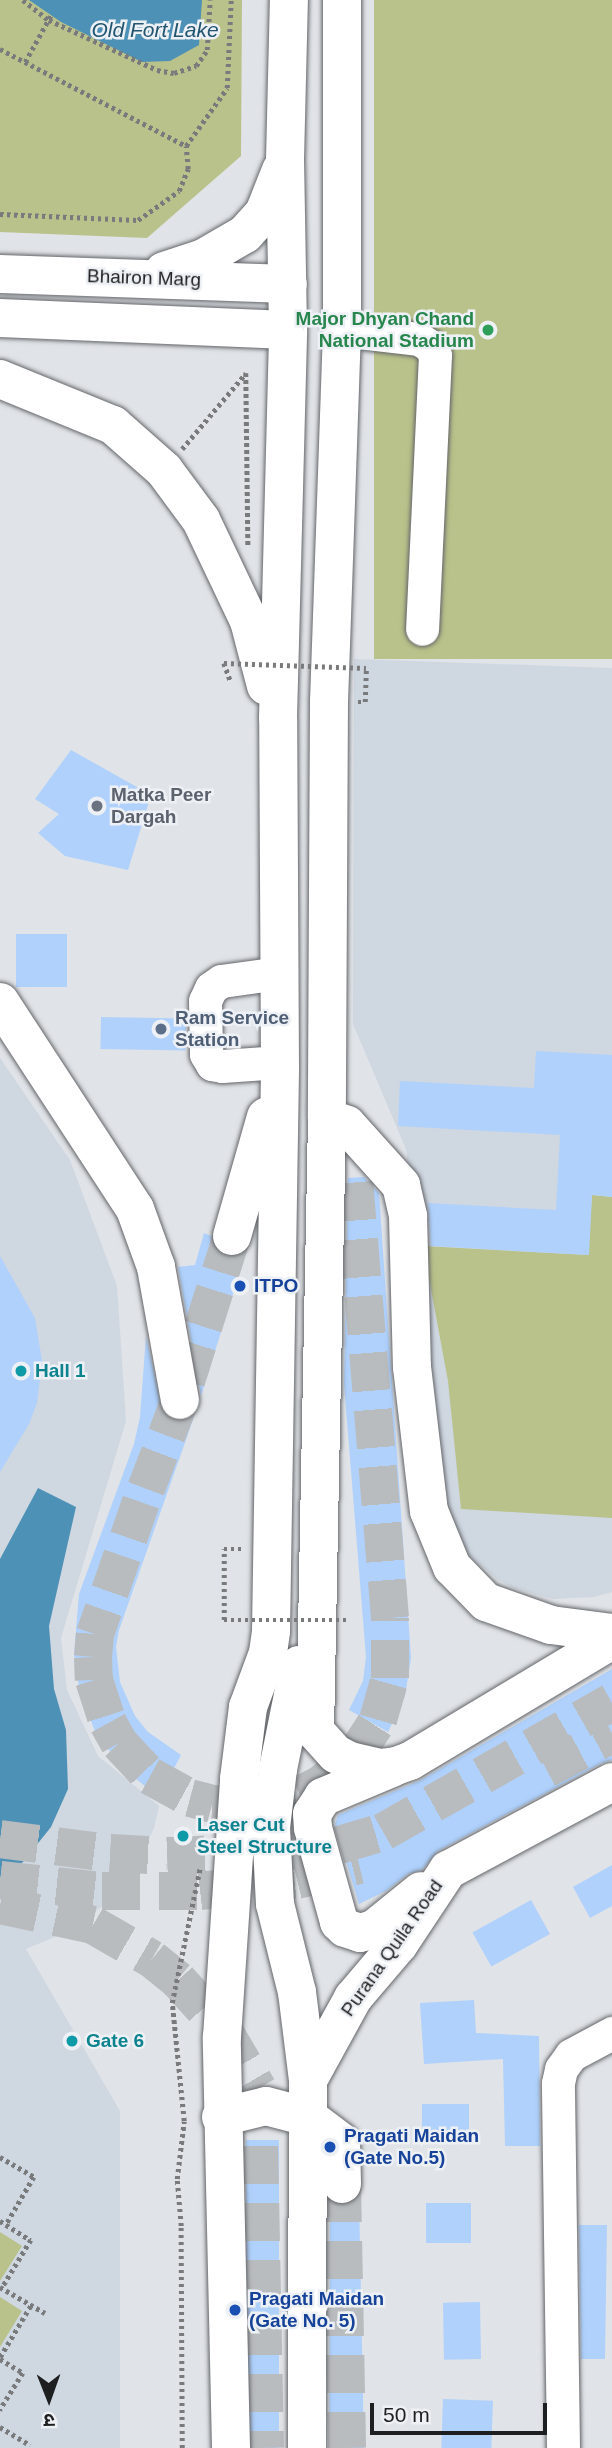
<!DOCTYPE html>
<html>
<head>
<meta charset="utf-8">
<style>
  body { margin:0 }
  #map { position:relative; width:612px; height:2448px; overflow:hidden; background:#e0e3e7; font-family:Arial,"Noto Sans Devanagari",sans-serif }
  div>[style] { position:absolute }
  .built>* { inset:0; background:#cfd7e1 }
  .green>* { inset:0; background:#b9c28a; transform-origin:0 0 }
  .water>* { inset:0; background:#4e91b6 }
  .building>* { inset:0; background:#afd1fc; transform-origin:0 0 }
  .major-tunnel>* { height:38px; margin-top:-19px; transform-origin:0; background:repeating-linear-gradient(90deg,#b9bcbf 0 38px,transparent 0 57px) }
  .path>* { height:4.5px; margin-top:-2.25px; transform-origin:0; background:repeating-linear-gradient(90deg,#787a7c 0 3.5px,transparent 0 7px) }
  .roads { filter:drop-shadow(0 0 2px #64666a) drop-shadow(0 0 2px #64666a) }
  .minor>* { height:33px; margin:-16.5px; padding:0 16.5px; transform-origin:16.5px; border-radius:16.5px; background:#fff }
  .major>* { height:38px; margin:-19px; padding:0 19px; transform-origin:19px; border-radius:19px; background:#fff }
  .path-bridge>* { height:4.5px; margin-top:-2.25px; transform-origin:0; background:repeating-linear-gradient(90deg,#787a7c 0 3.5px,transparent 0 7px) }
  .dots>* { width:19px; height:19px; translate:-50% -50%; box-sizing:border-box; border:4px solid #edf0f4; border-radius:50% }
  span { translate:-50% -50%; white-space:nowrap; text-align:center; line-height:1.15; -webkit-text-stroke:5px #edf0f4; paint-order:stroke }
  .street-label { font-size:19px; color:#1e1f20 }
  .leisure-label { font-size:19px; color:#27864d; font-weight:700 }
  .right { translate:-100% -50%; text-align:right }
  .worship-label { font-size:19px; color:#5b616d; font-weight:700 }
  .left { translate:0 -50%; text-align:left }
  .service-label { font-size:19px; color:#4e5e75; font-weight:700 }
  .transit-label { font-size:19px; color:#164399; font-weight:700 }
  .culture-label { font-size:19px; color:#0d838f; font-weight:700 }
  .water-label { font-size:21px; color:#215570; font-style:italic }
  .north { position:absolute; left:14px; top:2364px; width:70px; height:70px; -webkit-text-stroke:5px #edf0f4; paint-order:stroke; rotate:179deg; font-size:19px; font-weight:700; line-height:28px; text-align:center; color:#1e1f20 }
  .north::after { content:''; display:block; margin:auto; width:24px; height:32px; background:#1e1f20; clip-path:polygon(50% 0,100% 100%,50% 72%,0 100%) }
  .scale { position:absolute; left:370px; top:2403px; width:177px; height:32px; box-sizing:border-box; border:4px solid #1e1f20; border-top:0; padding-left:9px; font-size:21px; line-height:24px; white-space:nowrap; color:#1e1f20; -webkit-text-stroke:5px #edf0f4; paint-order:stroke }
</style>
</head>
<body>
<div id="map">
  <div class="built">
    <div style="clip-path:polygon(354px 659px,612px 668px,612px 1592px,594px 1597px,553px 1599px,513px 1588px,497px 1579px,469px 1555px,449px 1525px,406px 1149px,353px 1024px)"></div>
    <div style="clip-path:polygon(0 1058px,70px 1160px,117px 1286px,126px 1421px,61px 1638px,67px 1690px,98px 1756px,159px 1806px,154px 1828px,135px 1869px,107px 1903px,69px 1931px,26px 1949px,120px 2111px,120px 2448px,0 2448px)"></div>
  </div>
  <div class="green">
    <div style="clip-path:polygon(0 0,242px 0,241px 156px,147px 238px,0 232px)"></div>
    <div style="left:374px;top:0;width:238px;height:659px"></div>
    <div style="clip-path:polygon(592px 1195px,612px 1197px,612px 1518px,461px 1509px,448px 1381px,423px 1246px,588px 1255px)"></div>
    <div style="clip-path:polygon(0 2232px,22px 2246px,0 2281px)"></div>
    <div style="clip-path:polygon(0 2297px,22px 2311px,0 2347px)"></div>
  </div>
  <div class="water">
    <div style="clip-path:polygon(29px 0,202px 0,199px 45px,170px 61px,142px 62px,61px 22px)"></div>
    <div style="clip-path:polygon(38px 1488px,76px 1507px,49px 1626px,54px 1689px,66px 1730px,68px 1789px,51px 1827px,23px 1862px,0 1878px,0 1559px)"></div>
  </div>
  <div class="building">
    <div style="clip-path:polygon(71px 750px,151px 795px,128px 870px,65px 856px,38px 833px,59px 814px,35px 799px)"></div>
    <div style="left:16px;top:934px;width:51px;height:53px"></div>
    <div style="left:101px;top:1017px;width:85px;height:32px;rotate:1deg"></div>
    <div style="clip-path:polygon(536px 1051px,612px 1055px,612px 1197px,592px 1195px,589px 1255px,431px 1246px,428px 1203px,556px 1210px,560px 1135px,398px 1126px,400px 1081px,534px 1088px)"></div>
    <div style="clip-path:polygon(364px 1177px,379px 1193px,411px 1658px,405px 1696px,388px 1732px,349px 1710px,363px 1681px,366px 1657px,344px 1384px,348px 1178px)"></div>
    <div style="clip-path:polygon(204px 1233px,211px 1236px,216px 1251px,225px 1257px,237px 1257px,246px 1252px,201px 1396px,178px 1267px,195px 1265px)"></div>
    <div style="clip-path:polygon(0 1256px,35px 1318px,42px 1361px,37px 1403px,29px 1424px,0 1472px)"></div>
    <div style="clip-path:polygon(146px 1336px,163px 1414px,173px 1421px,185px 1421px,194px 1417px,119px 1630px,116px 1647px,120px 1682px,135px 1716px,148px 1732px,181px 1755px,159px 1797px,122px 1768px,95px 1731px,80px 1694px,74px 1654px,79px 1594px,134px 1444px,140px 1417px)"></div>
    <div style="clip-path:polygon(612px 1669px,612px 1760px,602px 1763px,438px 1851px,422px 1870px,408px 1874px,386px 1891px,359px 1904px,335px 1824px,338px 1815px,421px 1780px)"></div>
    <div style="clip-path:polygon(612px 1865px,612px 1906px,590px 1918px,573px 1887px)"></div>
    <div style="left:531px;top:1900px;width:39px;height:67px;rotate:61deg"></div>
    <div style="clip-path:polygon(474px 2000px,476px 2033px,539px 2036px,540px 2146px,505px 2146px,503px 2059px,424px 2064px,420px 2003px)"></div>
    <div style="left:422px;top:2104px;width:47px;height:40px"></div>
    <div style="left:246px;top:2140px;width:33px;height:308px"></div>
    <div style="clip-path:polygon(359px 2196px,364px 2448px,329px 2448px,330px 2201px,343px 2206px)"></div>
    <div style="left:426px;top:2203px;width:45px;height:40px"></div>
    <div style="clip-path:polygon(579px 2225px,607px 2225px,605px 2359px,581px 2359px)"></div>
    <div style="left:480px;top:2302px;width:57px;height:37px;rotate:89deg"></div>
    <div style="left:443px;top:2399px;width:50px;height:49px;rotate:2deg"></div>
  </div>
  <div class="major-tunnel">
    <div style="left:232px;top:1236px;width:172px;rotate:107.6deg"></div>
    <div style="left:180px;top:1400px;width:109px;rotate:110.9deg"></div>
    <div style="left:141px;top:1502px;width:140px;rotate:109.2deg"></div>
    <div style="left:95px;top:1634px;width:23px;rotate:95deg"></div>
    <div style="left:93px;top:1657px;width:23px;rotate:88deg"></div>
    <div style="left:94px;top:1680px;width:45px;rotate:72deg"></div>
    <div style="left:108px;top:1723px;width:23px;rotate:61deg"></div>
    <div style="left:119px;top:1743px;width:45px;rotate:46.8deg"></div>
    <div style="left:150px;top:1776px;width:46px;rotate:28.8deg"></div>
    <div style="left:190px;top:1798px;width:23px;rotate:15deg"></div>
    <div style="left:212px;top:1804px;width:46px;rotate:2.5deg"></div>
    <div style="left:258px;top:1806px;width:43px;rotate:-14.7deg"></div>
    <div style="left:300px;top:1795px;width:22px;rotate:-27deg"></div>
    <div style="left:320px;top:1785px;width:44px;rotate:-39.5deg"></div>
    <div style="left:354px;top:1757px;width:44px;rotate:-57deg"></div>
    <div style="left:378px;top:1720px;width:44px;rotate:-74.1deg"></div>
    <div style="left:390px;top:1678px;width:60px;rotate:-90deg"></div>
    <div style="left:390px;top:1618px;width:439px;rotate:-94.7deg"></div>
    <div style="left:546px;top:1769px;width:75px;rotate:-27.9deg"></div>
    <div style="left:0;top:1839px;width:111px;rotate:7.3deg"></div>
    <div style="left:110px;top:1853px;width:57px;rotate:3deg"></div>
    <div style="left:167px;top:1856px;width:115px;rotate:-2deg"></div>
    <div style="left:282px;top:1852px;width:57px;rotate:-7deg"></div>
    <div style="left:339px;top:1845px;width:46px;rotate:-16.5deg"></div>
    <div style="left:383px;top:1832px;width:263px;rotate:-29.6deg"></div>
    <div style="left:0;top:1880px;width:103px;rotate:6.2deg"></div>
    <div style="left:102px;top:1891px;width:98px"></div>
    <div style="left:200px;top:1891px;width:98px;rotate:-6.5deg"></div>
    <div style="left:297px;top:1880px;width:64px;rotate:-13.6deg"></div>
    <div style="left:0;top:1905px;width:95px;rotate:12.1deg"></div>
    <div style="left:93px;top:1925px;width:68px;rotate:30deg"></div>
    <div style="left:152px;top:1959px;width:33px;rotate:39deg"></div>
    <div style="left:178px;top:1980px;width:69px;rotate:48deg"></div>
    <div style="left:224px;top:2031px;width:67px;rotate:59.6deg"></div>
    <div style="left:258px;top:2089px;width:359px;rotate:88.9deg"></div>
    <div style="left:342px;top:2184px;width:264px;rotate:88.9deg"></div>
  </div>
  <div class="path">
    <div style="left:23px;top:0;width:33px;rotate:38deg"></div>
    <div style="left:49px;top:20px;width:119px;rotate:24.8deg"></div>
    <div style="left:157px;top:70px;width:17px;rotate:10deg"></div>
    <div style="left:174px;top:73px;width:23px;rotate:-18deg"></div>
    <div style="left:196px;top:66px;width:19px;rotate:-55deg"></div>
    <div style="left:207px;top:50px;width:50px;rotate:-86.6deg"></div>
    <div style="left:0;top:49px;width:210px;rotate:27.5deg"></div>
    <div style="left:186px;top:146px;width:71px;rotate:-54.7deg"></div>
    <div style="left:227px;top:88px;width:88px;rotate:-87.4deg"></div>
    <div style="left:25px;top:62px;width:54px;rotate:-61deg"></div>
    <div style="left:0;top:214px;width:138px;rotate:2.5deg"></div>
    <div style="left:138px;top:220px;width:50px;rotate:-35.3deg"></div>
    <div style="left:179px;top:191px;width:24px;rotate:-68deg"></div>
    <div style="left:188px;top:169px;width:23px;rotate:-95deg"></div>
    <div style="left:246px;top:373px;width:174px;rotate:89.3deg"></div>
    <div style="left:182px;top:449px;width:99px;rotate:-49.9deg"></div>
    <div style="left:224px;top:663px;width:20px;rotate:70deg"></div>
    <div style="left:358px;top:702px;width:7px"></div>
    <div style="left:365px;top:702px;width:34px;rotate:-88deg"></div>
    <div style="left:224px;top:1620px;width:71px;rotate:-90deg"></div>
    <div style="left:224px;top:1549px;width:20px"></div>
    <div style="left:0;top:2157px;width:39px;rotate:30deg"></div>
    <div style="left:34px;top:2177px;width:56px;rotate:120.3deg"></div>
    <div style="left:0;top:2221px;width:36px;rotate:32deg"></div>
    <div style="left:31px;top:2240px;width:56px;rotate:121.1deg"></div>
    <div style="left:0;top:2287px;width:52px;rotate:30deg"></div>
    <div style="left:0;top:2357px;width:61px;rotate:-59.2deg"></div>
    <div style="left:0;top:2359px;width:27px;rotate:31deg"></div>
    <div style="left:23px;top:2373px;width:44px;rotate:121.9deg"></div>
    <div style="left:0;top:2427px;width:35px;rotate:31deg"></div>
    <div style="left:182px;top:2448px;width:222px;rotate:-90.3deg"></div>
    <div style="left:181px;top:2226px;width:47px;rotate:-94.9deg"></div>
    <div style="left:177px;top:2179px;width:58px;rotate:-83.1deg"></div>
    <div style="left:184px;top:2121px;width:119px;rotate:-95.8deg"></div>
    <div style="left:172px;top:2003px;width:138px;rotate:-78.3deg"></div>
  </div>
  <div class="roads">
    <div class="minor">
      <div style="left:342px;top:330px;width:78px;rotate:6.7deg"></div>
      <div style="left:419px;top:339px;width:13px;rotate:32deg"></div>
      <div style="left:430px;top:346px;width:10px;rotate:61deg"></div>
      <div style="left:435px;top:355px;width:274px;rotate:92.7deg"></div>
      <div style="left:279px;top:973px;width:59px;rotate:172.1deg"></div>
      <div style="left:221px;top:981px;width:12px;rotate:145deg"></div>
      <div style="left:211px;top:988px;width:14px;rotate:115deg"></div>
      <div style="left:205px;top:1001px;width:53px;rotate:88.9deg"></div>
      <div style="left:206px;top:1054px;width:12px;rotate:59deg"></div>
      <div style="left:212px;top:1064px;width:10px;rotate:11deg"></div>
      <div style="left:222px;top:1066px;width:58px;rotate:-3.9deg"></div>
      <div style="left:563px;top:2448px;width:365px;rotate:-90.8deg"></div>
      <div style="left:558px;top:2083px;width:14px;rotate:-78deg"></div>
      <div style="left:561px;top:2069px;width:17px;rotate:-54deg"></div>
      <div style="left:571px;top:2055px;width:47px;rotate:-28.2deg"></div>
    </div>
    <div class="major">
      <div style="left:342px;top:0;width:330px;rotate:90deg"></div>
      <div style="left:342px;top:330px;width:371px;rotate:92deg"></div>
      <div style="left:329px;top:701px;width:417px;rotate:90.3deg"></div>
      <div style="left:327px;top:1118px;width:613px;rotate:91.12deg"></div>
      <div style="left:315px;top:1731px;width:31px;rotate:48deg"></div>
      <div style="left:336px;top:1754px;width:16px;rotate:27deg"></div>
      <div style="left:350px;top:1761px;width:31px;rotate:13deg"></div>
      <div style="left:380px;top:1768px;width:16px;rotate:-7deg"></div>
      <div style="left:396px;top:1766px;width:15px;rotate:-20deg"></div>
      <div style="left:410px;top:1761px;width:235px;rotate:-30.9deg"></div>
      <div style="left:164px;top:271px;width:40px;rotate:-18deg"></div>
      <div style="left:202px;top:259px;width:50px;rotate:-30.2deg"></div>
      <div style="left:245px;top:234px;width:28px;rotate:-48deg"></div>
      <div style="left:264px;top:213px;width:46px;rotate:-68.4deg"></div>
      <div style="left:0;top:274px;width:288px;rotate:2deg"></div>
      <div style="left:0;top:318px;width:288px;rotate:2.4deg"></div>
      <div style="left:0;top:379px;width:122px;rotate:22.2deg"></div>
      <div style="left:113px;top:425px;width:68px;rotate:41.4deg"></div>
      <div style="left:164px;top:470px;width:62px;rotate:53.5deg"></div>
      <div style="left:201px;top:520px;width:112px;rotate:64.6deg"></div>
      <div style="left:249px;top:621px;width:67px;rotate:75.3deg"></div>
      <div style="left:0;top:1002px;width:247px;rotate:56.9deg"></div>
      <div style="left:135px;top:1209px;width:62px;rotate:70.1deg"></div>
      <div style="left:156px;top:1267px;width:135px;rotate:79.8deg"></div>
      <div style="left:327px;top:1118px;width:21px;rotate:19deg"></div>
      <div style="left:347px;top:1125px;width:81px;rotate:48deg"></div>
      <div style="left:401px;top:1185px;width:32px;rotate:77deg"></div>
      <div style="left:408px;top:1216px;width:151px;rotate:88.5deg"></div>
      <div style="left:412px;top:1367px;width:145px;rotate:83.3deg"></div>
      <div style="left:429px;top:1511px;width:61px;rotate:67.7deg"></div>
      <div style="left:452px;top:1567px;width:49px;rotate:45.8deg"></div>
      <div style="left:486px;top:1602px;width:69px;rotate:19.5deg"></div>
      <div style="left:551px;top:1625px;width:62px;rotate:7.5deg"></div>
      <div style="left:232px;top:1236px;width:124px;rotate:-74.1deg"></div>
      <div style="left:299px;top:1665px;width:106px;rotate:101.4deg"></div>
      <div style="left:278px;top:1769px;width:59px;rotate:96.8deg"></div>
      <div style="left:271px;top:1828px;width:76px;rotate:87deg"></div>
      <div style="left:275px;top:1904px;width:91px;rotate:76deg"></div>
      <div style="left:297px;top:1992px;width:89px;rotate:82.9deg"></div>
      <div style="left:308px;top:2080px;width:368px;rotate:90.2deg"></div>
      <div style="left:392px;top:1768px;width:75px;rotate:157.2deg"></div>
      <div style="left:323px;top:1797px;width:20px;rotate:123deg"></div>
      <div style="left:312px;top:1814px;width:14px;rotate:86deg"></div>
      <div style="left:313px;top:1828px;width:98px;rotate:74.5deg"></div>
      <div style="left:339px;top:1922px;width:8px;rotate:45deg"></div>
      <div style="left:345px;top:1928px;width:16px;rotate:18deg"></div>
      <div style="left:360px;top:1933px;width:15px;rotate:-16deg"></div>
      <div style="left:374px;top:1929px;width:60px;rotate:-39deg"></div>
      <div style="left:308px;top:2080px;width:94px;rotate:-61.2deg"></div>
      <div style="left:353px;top:1998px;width:71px;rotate:-49.6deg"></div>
      <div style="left:399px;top:1944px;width:89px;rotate:-56.5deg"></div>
      <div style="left:448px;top:1870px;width:186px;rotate:-28.2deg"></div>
      <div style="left:221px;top:2117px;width:46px;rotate:-13.7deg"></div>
      <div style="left:266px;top:2106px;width:43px;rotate:14.7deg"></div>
      <div style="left:308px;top:2117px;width:41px;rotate:37.1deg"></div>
      <div style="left:341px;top:2142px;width:42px;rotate:88.6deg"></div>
      <div style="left:231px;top:2448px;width:411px;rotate:-91.3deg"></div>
      <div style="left:222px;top:2037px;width:259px;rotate:-86.2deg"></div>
      <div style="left:239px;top:1779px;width:73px;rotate:-82.9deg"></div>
      <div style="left:248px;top:1707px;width:58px;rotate:-69.7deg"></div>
      <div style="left:268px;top:1653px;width:22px;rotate:-82deg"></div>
      <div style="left:271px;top:1631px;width:563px;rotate:-89.08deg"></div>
      <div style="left:280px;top:1068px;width:350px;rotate:-90.3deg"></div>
      <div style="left:278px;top:718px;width:388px;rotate:-88.5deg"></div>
      <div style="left:288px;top:330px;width:170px;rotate:-91deg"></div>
      <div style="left:285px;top:160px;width:160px;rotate:-88.6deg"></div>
    </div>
  </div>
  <div class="path-bridge">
    <div style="left:224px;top:663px;width:142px;rotate:2deg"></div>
    <div style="left:224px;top:1620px;width:124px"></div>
  </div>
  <div class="dots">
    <div style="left:488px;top:330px;background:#2e9e5b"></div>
    <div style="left:97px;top:806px;background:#6b7280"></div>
    <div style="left:161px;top:1029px;background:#5c6f8a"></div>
    <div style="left:240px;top:1286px;background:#1a4fb4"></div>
    <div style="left:21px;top:1371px;background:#0f9aa8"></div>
    <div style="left:183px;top:1836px;background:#0f9aa8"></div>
    <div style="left:72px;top:2041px;background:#0f9aa8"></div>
    <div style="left:330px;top:2147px;background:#1a4fb4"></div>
    <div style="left:235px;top:2310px;background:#1a4fb4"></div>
  </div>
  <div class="street-label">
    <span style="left:144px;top:278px;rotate:2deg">Bhairon Marg</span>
    <span style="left:392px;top:1948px;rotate:-55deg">Purana Quila Road</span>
  </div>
  <div class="leisure-label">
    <span class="right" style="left:474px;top:330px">Major Dhyan Chand<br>National Stadium</span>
  </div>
  <div class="worship-label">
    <span class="left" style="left:111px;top:806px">Matka Peer<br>Dargah</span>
  </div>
  <div class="service-label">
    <span class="left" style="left:175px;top:1029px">Ram Service<br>Station</span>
  </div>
  <div class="transit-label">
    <span class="left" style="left:254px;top:1286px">ITPO</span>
    <span class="left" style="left:344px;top:2147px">Pragati Maidan<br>(Gate No.5)</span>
    <span class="left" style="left:249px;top:2310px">Pragati Maidan<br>(Gate No. 5)</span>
  </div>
  <div class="culture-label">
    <span class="left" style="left:35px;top:1371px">Hall 1</span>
    <span class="left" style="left:197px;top:1836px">Laser Cut<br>Steel Structure</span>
    <span class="left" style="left:86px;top:2041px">Gate 6</span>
  </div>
  <div class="water-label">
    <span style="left:155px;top:30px">Old Fort Lake</span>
  </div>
  <div class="north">उ</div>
  <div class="scale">50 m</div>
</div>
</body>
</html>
